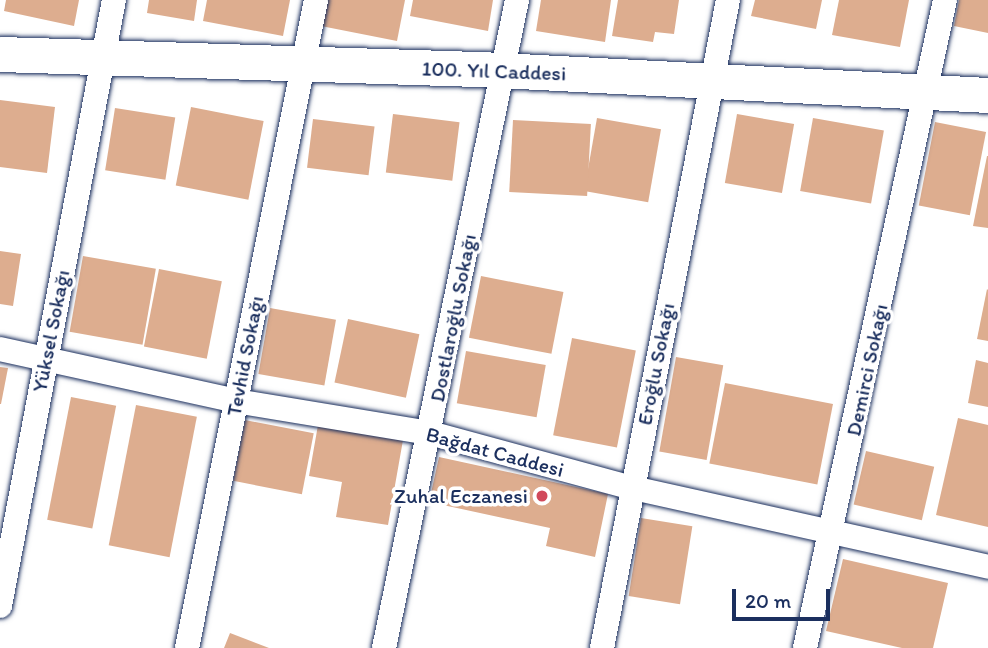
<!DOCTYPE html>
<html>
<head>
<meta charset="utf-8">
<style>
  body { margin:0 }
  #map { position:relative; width:988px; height:648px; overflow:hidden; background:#fff; font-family:Itim,sans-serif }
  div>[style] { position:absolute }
  .building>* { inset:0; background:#ddad8f; transform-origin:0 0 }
  .roads { filter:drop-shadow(0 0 2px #1b2f5e) drop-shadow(0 0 2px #1b2f5e) }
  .street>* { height:24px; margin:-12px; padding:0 12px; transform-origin:12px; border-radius:12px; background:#fff }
  .secondary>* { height:35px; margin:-17.5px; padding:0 17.5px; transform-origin:17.5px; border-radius:17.5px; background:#fff }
  .dots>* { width:19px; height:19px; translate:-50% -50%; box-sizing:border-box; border:4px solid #fff; border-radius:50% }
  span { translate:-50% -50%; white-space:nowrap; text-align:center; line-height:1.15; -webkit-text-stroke:7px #fff; paint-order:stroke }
  .street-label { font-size:21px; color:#1b2f5e }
  .poi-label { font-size:21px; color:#1b2f5e }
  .right { translate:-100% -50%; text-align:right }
  .scale { position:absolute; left:732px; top:589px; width:98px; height:32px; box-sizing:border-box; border:4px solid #1b2f5e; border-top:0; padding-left:9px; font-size:21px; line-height:24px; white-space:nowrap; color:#1b2f5e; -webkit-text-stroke:5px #fff; paint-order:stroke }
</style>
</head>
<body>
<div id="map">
  <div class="building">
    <div style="clip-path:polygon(6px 0,79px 0,74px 26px,4px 11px)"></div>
    <div style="clip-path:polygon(149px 0,197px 0,194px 21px,147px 13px)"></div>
    <div style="clip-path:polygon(207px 0,290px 0,283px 36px,203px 21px)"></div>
    <div style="clip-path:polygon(326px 0,405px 0,397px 41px,321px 26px)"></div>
    <div style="clip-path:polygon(413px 0,493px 0,488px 31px,410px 16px)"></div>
    <div style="clip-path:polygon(541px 0,611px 0,605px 42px,536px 31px)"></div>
    <div style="clip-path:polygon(618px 0,679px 0,674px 34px,655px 32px,653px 42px,612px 36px)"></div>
    <div style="clip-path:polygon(755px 0,822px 0,816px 29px,751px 16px)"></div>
    <div style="clip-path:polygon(839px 0,909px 0,900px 47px,832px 35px)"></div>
    <div style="clip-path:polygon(959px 0,988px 0,988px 33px,954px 26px)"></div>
    <div style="clip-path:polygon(0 100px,55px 107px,47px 173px,0 167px)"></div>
    <div style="left:191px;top:107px;width:74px;height:80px;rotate:11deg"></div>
    <div style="left:115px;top:108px;width:61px;height:63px;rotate:9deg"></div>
    <div style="left:393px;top:114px;width:67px;height:59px;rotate:7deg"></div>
    <div style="left:737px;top:114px;width:58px;height:70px;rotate:10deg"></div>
    <div style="left:597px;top:118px;width:65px;height:74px;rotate:10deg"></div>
    <div style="left:813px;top:118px;width:72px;height:74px;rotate:10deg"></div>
    <div style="left:313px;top:119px;width:62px;height:49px;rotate:7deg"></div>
    <div style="left:513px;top:120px;width:78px;height:72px;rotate:3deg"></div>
    <div style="left:935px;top:122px;width:52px;height:85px;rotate:11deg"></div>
    <div style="clip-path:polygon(987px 156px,988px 156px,988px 228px,973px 226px)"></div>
    <div style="clip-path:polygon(0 251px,21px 254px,13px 306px,0 304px)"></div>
    <div style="left:83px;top:256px;width:74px;height:77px;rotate:10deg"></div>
    <div style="left:159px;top:269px;width:64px;height:79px;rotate:11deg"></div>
    <div style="left:481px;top:276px;width:84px;height:63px;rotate:11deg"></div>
    <div style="clip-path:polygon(987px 289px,988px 290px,988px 341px,977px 339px)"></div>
    <div style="left:270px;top:308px;width:67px;height:67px;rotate:10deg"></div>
    <div style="left:348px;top:319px;width:73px;height:65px;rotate:12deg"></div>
    <div style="left:572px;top:338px;width:65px;height:99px;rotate:11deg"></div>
    <div style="left:466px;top:351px;width:81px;height:53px;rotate:10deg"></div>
    <div style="left:676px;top:357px;width:48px;height:96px;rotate:10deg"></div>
    <div style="clip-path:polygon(976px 360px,988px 363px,988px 407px,968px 403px)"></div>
    <div style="clip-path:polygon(0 367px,8px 368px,1px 404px,0 404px)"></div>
    <div style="left:725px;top:383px;width:110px;height:82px;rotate:11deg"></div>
    <div style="left:71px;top:397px;width:46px;height:125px;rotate:11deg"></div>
    <div style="left:136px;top:405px;width:62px;height:143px;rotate:11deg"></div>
    <div style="clip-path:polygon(958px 418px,988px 425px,988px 527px,936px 515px)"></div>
    <div style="left:245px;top:420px;width:70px;height:62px;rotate:11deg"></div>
    <div style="clip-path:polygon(318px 425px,403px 440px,388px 525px,336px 517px,342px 482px,309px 476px)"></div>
    <div style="left:866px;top:451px;width:70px;height:55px;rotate:13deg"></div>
    <div style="clip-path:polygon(439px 457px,608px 494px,595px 557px,546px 546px,550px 528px,429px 502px)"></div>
    <div style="left:641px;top:518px;width:52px;height:79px;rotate:9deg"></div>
    <div style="clip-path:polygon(843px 559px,948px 583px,933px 648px,902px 648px,826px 631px)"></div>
    <div style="clip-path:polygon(230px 633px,269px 648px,224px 648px)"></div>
  </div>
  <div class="roads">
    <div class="street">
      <div style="left:0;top:349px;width:242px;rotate:12.4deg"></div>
      <div style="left:236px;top:401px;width:197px;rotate:9.4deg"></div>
      <div style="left:430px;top:433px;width:210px;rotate:15.2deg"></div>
      <div style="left:633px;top:488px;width:364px;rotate:12.5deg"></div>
      <div style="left:0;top:606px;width:617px;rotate:-79.35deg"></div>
      <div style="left:187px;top:648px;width:661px;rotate:-78.74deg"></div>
      <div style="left:384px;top:648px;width:662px;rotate:-78.4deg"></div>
      <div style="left:602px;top:648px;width:660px;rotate:-79deg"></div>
      <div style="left:805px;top:648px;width:663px;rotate:-77.81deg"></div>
    </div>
    <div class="secondary">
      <div style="left:0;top:54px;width:480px;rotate:1.8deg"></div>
      <div style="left:480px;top:69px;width:509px;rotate:2.93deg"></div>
    </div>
  </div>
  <div class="dots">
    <div style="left:542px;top:496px;background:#d1495b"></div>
  </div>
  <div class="street-label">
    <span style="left:494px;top:71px;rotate:2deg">100. Yıl Caddesi</span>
    <span style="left:453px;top:318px;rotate:-79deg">Dostlaroğlu Sokağı</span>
    <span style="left:51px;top:331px;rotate:-79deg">Yüksel Sokağı</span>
    <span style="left:245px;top:356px;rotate:-79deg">Tevhid Sokağı</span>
    <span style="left:656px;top:364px;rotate:-79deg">Eroğlu Sokağı</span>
    <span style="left:867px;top:370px;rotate:-78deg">Demirci Sokağı</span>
    <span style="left:495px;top:452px;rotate:15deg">Bağdat Caddesi</span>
  </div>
  <div class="poi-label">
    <span class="right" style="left:528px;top:496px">Zuhal Eczanesi</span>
  </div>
  <div class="scale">20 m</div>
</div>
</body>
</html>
